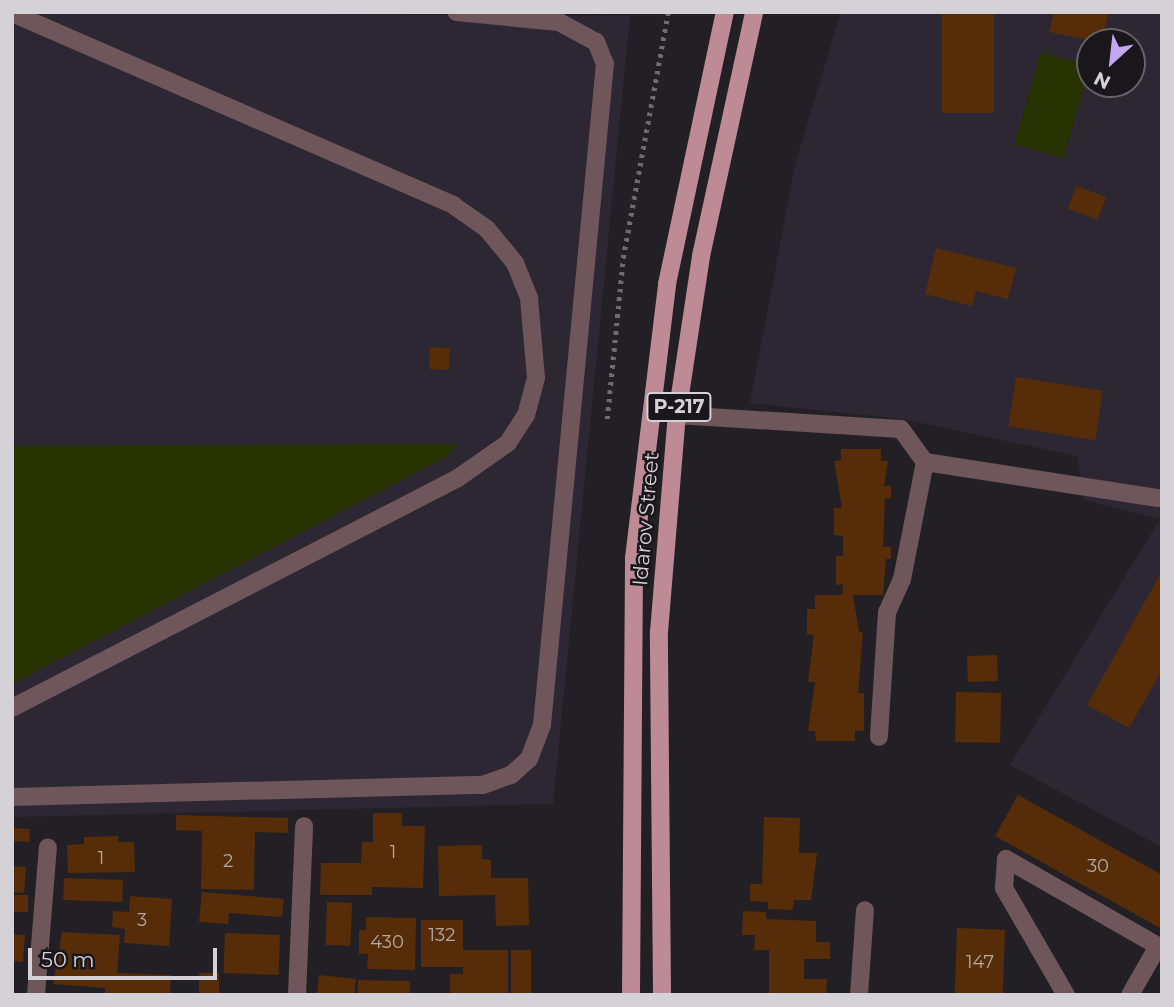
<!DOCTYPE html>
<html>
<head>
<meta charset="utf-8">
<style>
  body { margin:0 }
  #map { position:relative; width:1174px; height:1007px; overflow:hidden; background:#222025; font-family:Montserrat,sans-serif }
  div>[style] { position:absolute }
  .built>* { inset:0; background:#2c2732 }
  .green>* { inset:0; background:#273201; transform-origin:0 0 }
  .building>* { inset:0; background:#562d08; transform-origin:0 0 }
  .path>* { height:4.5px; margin-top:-2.25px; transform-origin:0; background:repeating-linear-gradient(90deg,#6e6c70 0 3.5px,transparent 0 8.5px) }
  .minor>* { height:18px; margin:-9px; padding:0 9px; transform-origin:9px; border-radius:9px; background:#6f565b }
  .major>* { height:18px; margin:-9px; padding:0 9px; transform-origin:9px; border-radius:9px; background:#be8a96 }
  span { translate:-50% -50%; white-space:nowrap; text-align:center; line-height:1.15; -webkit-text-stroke:5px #19171b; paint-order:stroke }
  .number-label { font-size:18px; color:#b4a9a2 }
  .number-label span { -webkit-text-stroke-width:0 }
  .shield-label span { padding:2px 5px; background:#19171b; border:2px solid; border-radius:5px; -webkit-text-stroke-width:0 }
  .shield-label { font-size:19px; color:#d4d2d6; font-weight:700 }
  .street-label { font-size:21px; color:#d4d2d6 }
  .frame { position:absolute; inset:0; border:14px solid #d4d2d6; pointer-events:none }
  .north { position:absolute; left:1076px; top:28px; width:70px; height:70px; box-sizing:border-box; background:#19171b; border:2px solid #646266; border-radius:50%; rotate:207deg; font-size:19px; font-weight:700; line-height:28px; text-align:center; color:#d4d2d6 }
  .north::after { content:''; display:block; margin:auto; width:24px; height:32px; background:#c4a7f1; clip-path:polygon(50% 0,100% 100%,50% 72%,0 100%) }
  .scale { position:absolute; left:28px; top:948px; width:189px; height:32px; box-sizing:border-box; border:4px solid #d4d2d6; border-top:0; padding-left:9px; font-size:21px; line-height:24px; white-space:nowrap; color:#d4d2d6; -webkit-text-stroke:5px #19171b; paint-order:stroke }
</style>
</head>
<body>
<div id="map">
  <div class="built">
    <div style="clip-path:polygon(12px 12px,630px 16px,553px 804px,12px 817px)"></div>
    <div style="clip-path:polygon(evenodd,841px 12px,1162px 12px,1162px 847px,1010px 765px,1160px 519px,1084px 500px,1077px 456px,902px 419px,750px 403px,795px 165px,841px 12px,1090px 42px,1132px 42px,1132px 84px,1090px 84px,1090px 42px)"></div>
  </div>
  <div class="green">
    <div style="left:1041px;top:52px;width:51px;height:96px;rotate:16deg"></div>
    <div style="clip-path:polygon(458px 444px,448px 456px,12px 684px,12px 446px)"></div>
  </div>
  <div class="building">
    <div style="left:942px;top:12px;width:52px;height:101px"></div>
    <div style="clip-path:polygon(1054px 12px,1109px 12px,1101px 42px,1049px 32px)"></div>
    <div style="left:1076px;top:186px;width:32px;height:24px;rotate:20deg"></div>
    <div style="clip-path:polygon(936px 248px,1016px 268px,1008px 299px,976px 291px,972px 306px,925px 294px)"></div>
    <div style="left:430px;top:347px;width:20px;height:22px;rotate:3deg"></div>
    <div style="left:1016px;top:377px;width:88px;height:50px;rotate:9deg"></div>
    <div style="clip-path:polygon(841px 449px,881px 449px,881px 461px,888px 461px,884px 486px,891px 486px,891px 498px,885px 498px,883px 547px,891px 547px,891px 559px,886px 559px,883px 595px,853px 595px,859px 632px,863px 632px,858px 693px,864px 693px,864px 731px,855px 730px,855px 741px,816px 741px,815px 731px,808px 731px,815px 682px,808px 682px,814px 635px,807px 634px,807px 609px,815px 609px,815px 595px,842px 595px,843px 584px,836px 585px,836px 556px,843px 556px,843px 536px,834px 535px,834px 508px,842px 508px,834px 461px,841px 460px)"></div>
    <div style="clip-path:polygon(1162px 571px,1162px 670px,1129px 728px,1087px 705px)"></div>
    <div style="left:997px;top:655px;width:26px;height:30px;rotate:88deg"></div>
    <div style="left:956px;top:692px;width:45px;height:50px;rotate:1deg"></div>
    <div style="clip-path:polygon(1018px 795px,1162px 875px,1162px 929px,995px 836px)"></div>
    <div style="clip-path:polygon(373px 813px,402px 813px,402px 826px,425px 826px,423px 888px,372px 887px,372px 895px,320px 895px,321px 863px,361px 863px,362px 842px,373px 842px)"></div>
    <div style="clip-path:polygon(176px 815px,288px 818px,288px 833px,255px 832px,254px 890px,201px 889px,202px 831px,176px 830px)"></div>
    <div style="clip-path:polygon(764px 817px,800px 818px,799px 853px,817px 853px,811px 900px,794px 900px,793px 910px,768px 909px,768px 902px,750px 901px,750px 884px,762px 884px)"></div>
    <div style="left:12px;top:828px;width:18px;height:13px;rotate:3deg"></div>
    <div style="clip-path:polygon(118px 836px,118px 842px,134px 842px,135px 872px,68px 873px,67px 845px,84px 844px,84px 837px)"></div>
    <div style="clip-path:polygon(482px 845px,482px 859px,491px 860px,491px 878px,528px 878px,529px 925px,496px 926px,495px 895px,439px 896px,438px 846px)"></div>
    <div style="left:12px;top:866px;width:14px;height:26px;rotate:4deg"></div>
    <div style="left:64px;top:878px;width:59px;height:22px;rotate:2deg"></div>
    <div style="clip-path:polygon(202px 892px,284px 899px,282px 917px,229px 913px,228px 924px,199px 922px)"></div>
    <div style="left:12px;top:895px;width:16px;height:17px"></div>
    <div style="clip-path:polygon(130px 896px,172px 899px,169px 946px,124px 943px,125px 929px,112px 927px,113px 911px,129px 912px)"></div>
    <div style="left:327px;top:902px;width:25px;height:43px;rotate:2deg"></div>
    <div style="clip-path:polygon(743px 911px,766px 912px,766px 919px,816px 921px,816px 942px,830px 942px,830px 959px,804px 959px,804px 979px,827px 979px,826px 994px,769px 995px,769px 950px,754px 950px,755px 935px,742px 935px)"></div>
    <div style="clip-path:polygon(366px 917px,416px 918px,415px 970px,367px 969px,368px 954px,359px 954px,359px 930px,366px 930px)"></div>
    <div style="clip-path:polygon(421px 920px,463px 920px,463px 950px,508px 950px,508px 995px,450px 995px,450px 974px,463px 974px,463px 967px,421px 967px)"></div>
    <div style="left:957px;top:928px;width:48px;height:67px;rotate:2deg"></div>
    <div style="clip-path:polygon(62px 932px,120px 935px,117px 973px,171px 975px,170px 995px,105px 995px,105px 988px,53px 984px)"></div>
    <div style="left:225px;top:933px;width:55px;height:40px;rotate:2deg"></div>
    <div style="clip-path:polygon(12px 934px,25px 935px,23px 962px,12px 961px)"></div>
    <div style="left:511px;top:950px;width:20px;height:45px"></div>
    <div style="left:199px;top:973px;width:20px;height:22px"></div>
    <div style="clip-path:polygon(319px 975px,356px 979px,354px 995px,317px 995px)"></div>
    <div style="left:358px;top:980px;width:52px;height:15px;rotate:1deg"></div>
  </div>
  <div class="path">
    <div style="left:607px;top:419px;width:162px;rotate:-84.3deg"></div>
    <div style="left:623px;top:258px;width:250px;rotate:-79.6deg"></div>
  </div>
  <div class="minor">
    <div style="left:12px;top:13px;width:481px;rotate:23.5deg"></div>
    <div style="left:453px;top:205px;width:42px;rotate:35.2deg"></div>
    <div style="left:487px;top:229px;width:44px;rotate:50.5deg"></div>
    <div style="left:515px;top:263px;width:38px;rotate:68deg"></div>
    <div style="left:529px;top:298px;width:80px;rotate:85deg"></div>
    <div style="left:536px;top:378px;width:38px;rotate:105deg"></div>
    <div style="left:526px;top:415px;width:33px;rotate:123deg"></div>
    <div style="left:508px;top:443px;width:61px;rotate:145deg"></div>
    <div style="left:458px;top:478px;width:502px;rotate:152.72deg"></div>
    <div style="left:677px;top:415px;width:224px;rotate:3.6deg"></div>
    <div style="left:901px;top:429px;width:41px;rotate:54deg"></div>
    <div style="left:925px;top:462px;width:119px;rotate:101.1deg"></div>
    <div style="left:902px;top:579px;width:36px;rotate:114deg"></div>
    <div style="left:887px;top:612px;width:125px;rotate:93.7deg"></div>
    <div style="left:925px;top:462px;width:236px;rotate:8.8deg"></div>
    <div style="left:12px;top:797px;width:471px;rotate:-1.5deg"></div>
    <div style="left:483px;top:785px;width:30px;rotate:-20deg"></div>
    <div style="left:511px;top:775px;width:24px;rotate:-42deg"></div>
    <div style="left:529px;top:759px;width:36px;rotate:-69deg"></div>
    <div style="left:542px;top:725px;width:664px;rotate:-84.56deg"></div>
    <div style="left:605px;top:64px;width:24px;rotate:-112deg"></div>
    <div style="left:596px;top:42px;width:42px;rotate:-151.6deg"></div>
    <div style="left:559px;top:22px;width:103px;rotate:-174.5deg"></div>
    <div style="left:36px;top:995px;width:148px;rotate:-85.4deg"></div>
    <div style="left:297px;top:995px;width:169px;rotate:-87.6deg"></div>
    <div style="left:859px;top:995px;width:85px;rotate:-86deg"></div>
    <div style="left:1066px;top:995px;width:124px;rotate:-120.1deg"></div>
    <div style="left:1004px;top:888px;width:29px;rotate:-86deg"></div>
    <div style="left:1006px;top:859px;width:175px;rotate:29.8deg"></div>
    <div style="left:1158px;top:946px;width:56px;rotate:119.7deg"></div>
  </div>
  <div class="major">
    <div style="left:631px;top:995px;width:437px;rotate:-89.6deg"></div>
    <div style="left:634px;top:558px;width:276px;rotate:-83.1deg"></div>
    <div style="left:667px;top:284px;width:278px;rotate:-78deg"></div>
    <div style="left:662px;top:995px;width:363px;rotate:-90.5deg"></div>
    <div style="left:659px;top:632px;width:218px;rotate:-85.3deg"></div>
    <div style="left:677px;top:415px;width:161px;rotate:-81.4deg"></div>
    <div style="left:701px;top:256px;width:250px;rotate:-77.7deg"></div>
  </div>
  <div class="number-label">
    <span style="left:393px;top:852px">1</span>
    <span style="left:101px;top:858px">1</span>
    <span style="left:228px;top:861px">2</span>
    <span style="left:1098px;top:866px">30</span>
    <span style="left:142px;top:920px">3</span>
    <span style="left:442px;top:935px">132</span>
    <span style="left:387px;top:942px">430</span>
    <span style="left:980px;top:962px">147</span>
  </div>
  <div class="shield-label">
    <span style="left:679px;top:407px">Р-217</span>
  </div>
  <div class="street-label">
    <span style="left:646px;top:519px;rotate:-85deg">Idarov Street</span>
  </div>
  <div class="frame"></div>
  <div class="north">N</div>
  <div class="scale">50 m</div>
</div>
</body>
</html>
